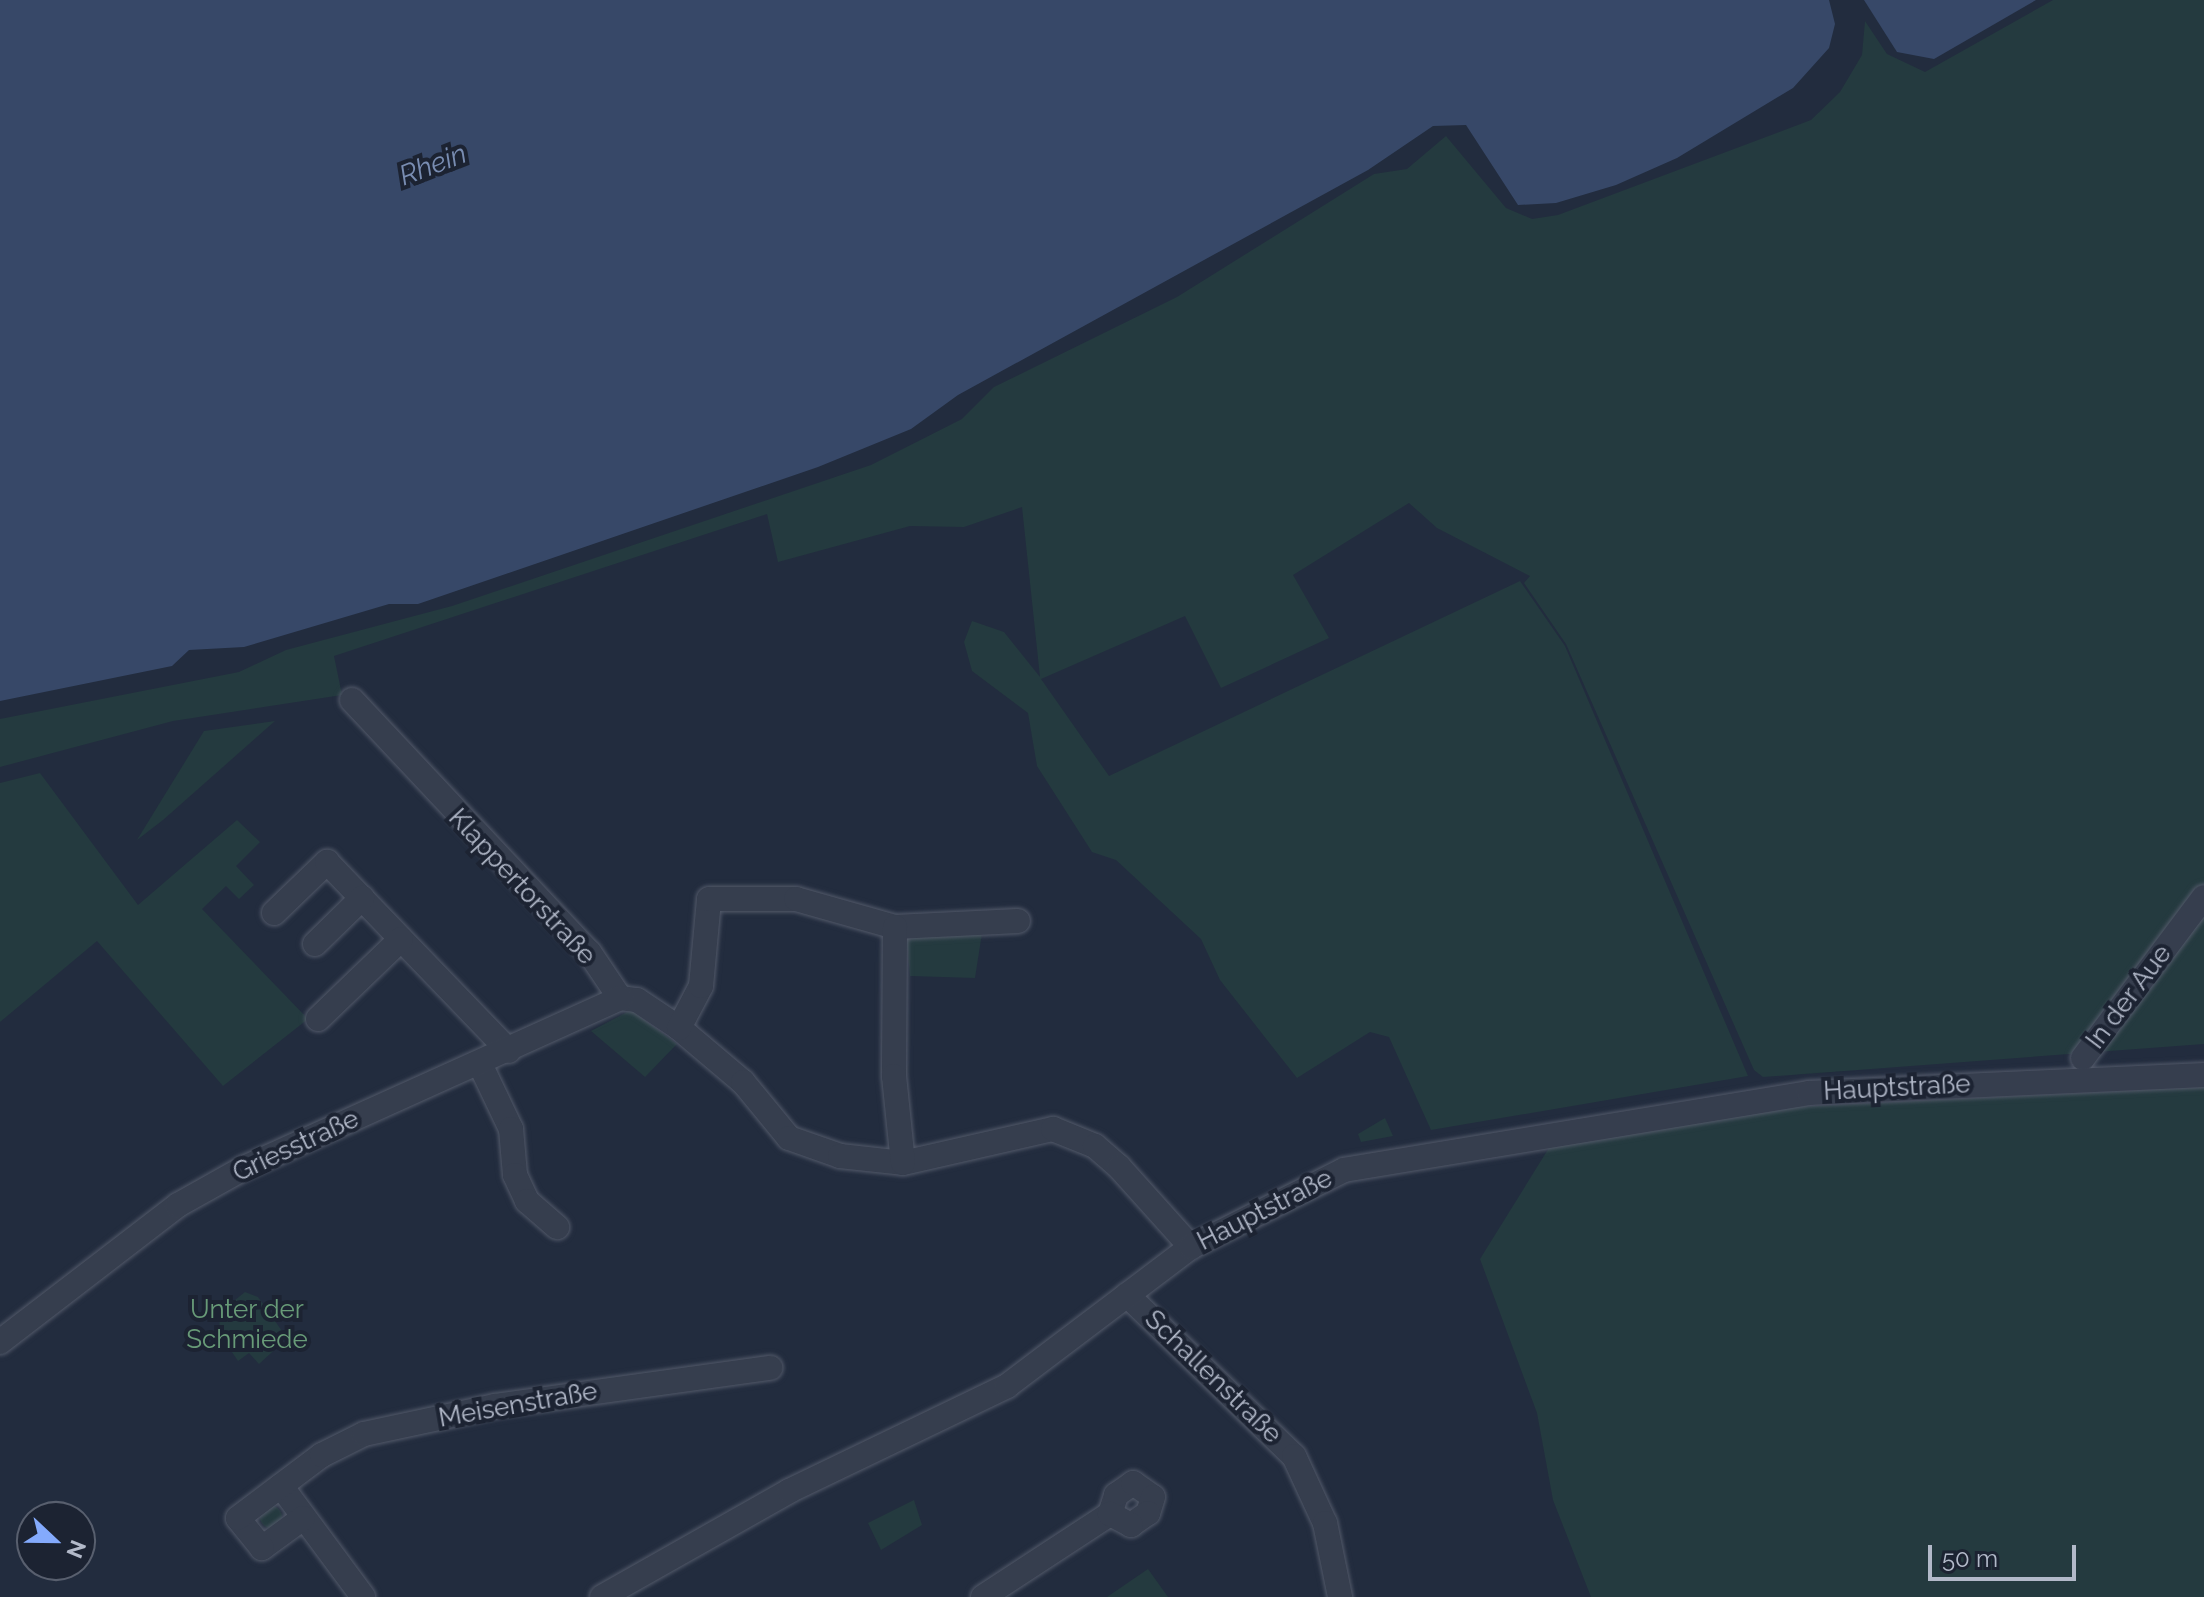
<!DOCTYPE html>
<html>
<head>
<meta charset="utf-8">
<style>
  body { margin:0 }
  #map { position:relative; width:2204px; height:1597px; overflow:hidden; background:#222c3e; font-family:Raleway,sans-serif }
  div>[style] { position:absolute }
  .green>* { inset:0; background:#243a3f }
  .round { border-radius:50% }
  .water>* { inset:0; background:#374868 }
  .roads { filter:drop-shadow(0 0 2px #525969) drop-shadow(0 0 2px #525969) }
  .minor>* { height:24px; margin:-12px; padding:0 12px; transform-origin:12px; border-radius:12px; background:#363e4e }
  span { translate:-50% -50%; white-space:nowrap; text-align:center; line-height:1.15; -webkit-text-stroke:8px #1c2332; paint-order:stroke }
  .street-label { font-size:26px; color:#b2b9c9 }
  .park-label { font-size:26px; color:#689b78 }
  .water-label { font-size:28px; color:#798db2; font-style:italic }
  .north { position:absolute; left:16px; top:1501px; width:80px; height:80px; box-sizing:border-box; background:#1c2332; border:2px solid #585f6e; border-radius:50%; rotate:112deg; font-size:22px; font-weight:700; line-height:32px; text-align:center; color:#b2b9c9 }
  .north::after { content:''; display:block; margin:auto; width:28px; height:36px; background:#84aafc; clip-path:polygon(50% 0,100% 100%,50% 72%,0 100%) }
  .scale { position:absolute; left:1928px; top:1545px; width:148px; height:36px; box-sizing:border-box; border:4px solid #b2b9c9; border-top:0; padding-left:10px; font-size:24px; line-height:28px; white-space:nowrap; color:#b2b9c9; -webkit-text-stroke:6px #1c2332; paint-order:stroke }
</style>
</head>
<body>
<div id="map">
  <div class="green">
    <div style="clip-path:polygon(2053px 0,2204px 0,2204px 1044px,1763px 1077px,1754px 1070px,1566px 644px,1524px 583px,1530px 576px,1437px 528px,1409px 503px,1293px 575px,1329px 638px,1221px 688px,1185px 616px,1041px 679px,1109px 776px,1520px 581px,1565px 646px,1748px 1076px,1431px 1130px,1389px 1037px,1370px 1032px,1297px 1078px,1220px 980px,1201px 939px,1116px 860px,1092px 852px,1037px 766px,1028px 713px,972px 671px,964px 642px,972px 621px,1004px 632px,1040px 677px,1022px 507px,964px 527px,910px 526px,778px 562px,767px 514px,334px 656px,342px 695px,173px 721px,0 767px,0 719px,239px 672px,286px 650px,452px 606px,871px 465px,962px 419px,994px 387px,1177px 297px,1374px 174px,1407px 169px,1446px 136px,1506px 208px,1532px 219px,1558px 215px,1811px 120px,1840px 92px,1862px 55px,1865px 21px,1887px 54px,1925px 72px)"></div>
    <div style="clip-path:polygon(275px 721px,163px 820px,137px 840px,204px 731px)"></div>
    <div style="clip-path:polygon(40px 773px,138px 905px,237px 820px,260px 842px,236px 866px,254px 885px,239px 899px,226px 886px,202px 909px,308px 1019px,223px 1086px,97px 941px,0 1022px,0 783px)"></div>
    <div style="clip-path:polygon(906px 933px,982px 933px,975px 978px,910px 976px)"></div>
    <div style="clip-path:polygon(631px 1010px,677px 1044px,645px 1077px,591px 1031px)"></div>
    <div style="clip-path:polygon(2204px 1087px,2204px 1597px,1591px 1597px,1553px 1500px,1537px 1413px,1480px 1259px,1552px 1143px,1773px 1108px)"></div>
    <div style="clip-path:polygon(1385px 1118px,1393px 1136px,1361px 1142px,1358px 1134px)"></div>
    <div style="clip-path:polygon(245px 1292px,258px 1297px,282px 1331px,281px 1344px,259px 1364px,249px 1353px,238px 1361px,219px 1333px,220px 1312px)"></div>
    <div style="clip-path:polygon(914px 1500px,922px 1525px,881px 1550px,868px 1523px)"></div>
    <div class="round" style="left:260px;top:1506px;width:22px;height:22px"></div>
    <div style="clip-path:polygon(1148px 1569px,1168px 1597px,1107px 1597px)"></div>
  </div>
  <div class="water">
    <div style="clip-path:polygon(0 0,1829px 0,1835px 24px,1829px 48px,1793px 88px,1677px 158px,1616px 185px,1556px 203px,1518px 205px,1466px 125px,1433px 126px,1368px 170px,958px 395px,911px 429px,818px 467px,418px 604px,389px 604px,244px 647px,189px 650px,172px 666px,0 701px)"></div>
    <div style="clip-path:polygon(1864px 0,2036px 0,1934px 59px,1897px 52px)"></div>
  </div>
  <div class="roads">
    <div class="minor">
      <div style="left:352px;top:700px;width:346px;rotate:46.8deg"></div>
      <div style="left:589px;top:952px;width:55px;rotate:56deg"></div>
      <div style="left:620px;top:998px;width:17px;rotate:7deg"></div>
      <div style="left:637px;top:1000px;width:50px;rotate:33.7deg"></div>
      <div style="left:679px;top:1028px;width:84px;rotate:40.2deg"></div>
      <div style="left:743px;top:1082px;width:72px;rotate:50.6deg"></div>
      <div style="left:789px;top:1138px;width:54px;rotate:19.4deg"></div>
      <div style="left:840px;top:1156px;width:63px;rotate:6.3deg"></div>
      <div style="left:903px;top:1163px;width:154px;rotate:-12.8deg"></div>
      <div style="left:1053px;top:1129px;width:45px;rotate:22deg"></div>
      <div style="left:1095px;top:1146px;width:32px;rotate:41deg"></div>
      <div style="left:1119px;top:1167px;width:108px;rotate:48deg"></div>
      <div style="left:274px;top:913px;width:74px;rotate:-43.9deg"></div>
      <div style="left:327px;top:862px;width:262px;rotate:46.1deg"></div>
      <div style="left:895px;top:927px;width:123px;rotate:-2.8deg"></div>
      <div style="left:315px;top:944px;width:66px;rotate:-44.4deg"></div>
      <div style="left:318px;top:1019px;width:115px;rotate:-43.9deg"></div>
      <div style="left:679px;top:1028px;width:47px;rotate:-62.4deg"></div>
      <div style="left:701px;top:986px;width:87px;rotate:-84.7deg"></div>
      <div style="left:709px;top:899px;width:87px"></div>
      <div style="left:796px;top:899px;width:103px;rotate:15.8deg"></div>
      <div style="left:895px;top:927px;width:149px;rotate:90.4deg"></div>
      <div style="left:894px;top:1076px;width:87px;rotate:84.1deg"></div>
      <div style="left:2083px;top:1058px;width:201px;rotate:-53.1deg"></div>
      <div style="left:480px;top:1064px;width:72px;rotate:64.5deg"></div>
      <div style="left:511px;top:1129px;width:46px;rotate:85deg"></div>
      <div style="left:515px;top:1175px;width:29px;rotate:65deg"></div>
      <div style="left:527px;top:1201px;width:40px;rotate:41deg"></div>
      <div style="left:1127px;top:1295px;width:232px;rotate:44deg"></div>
      <div style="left:1294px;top:1456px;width:74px;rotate:65.2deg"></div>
      <div style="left:1325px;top:1523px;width:76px;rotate:78.5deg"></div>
      <div style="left:0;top:1342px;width:225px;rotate:-37.6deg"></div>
      <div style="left:178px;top:1205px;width:76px;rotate:-29.3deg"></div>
      <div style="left:244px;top:1168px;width:413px;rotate:-24.3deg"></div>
      <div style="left:281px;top:1486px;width:138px;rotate:53.5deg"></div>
      <div style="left:303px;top:1518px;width:51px;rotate:143.8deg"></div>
      <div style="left:262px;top:1548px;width:38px;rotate:-129deg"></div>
      <div style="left:238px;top:1518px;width:105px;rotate:-36.9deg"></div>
      <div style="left:322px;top:1455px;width:47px;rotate:-26.6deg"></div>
      <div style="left:364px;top:1434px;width:134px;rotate:-12.1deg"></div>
      <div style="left:495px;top:1406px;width:278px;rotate:-7.9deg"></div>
      <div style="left:602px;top:1597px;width:215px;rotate:-29.5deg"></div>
      <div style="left:789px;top:1491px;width:242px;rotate:-25.7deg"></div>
      <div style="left:1007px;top:1386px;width:231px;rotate:-37.1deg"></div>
      <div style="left:1191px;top:1247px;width:171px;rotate:-26.7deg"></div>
      <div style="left:1344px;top:1170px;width:471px;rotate:-9.4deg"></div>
      <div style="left:1809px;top:1093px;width:395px;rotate:-2.6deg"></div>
      <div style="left:983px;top:1597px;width:152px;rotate:-33.2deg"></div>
      <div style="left:1110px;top:1514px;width:20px;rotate:-72deg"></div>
      <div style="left:1116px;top:1495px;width:21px;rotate:-35deg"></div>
      <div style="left:1133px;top:1483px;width:24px;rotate:35deg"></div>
      <div style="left:1153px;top:1497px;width:17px;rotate:107deg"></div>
      <div style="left:1148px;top:1513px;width:21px;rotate:145deg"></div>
      <div style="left:1131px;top:1525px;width:24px;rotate:-152deg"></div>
    </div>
  </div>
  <div class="street-label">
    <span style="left:522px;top:887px;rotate:47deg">Klappertorstraße</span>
    <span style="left:2129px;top:997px;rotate:-53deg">In der Aue</span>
    <span style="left:1897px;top:1088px;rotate:-3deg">Hauptstraße</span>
    <span style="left:296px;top:1146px;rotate:-25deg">Griesstraße</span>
    <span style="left:1265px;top:1210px;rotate:-27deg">Hauptstraße</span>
    <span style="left:1213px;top:1377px;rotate:44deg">Schallenstraße</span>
    <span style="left:518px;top:1405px;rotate:-10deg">Meisenstraße</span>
  </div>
  <div class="park-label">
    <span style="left:247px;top:1325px">Unter der<br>Schmiede</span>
  </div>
  <div class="water-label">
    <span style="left:433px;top:165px;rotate:-21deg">Rhein</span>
  </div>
  <div class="north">N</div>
  <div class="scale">50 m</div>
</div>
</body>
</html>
